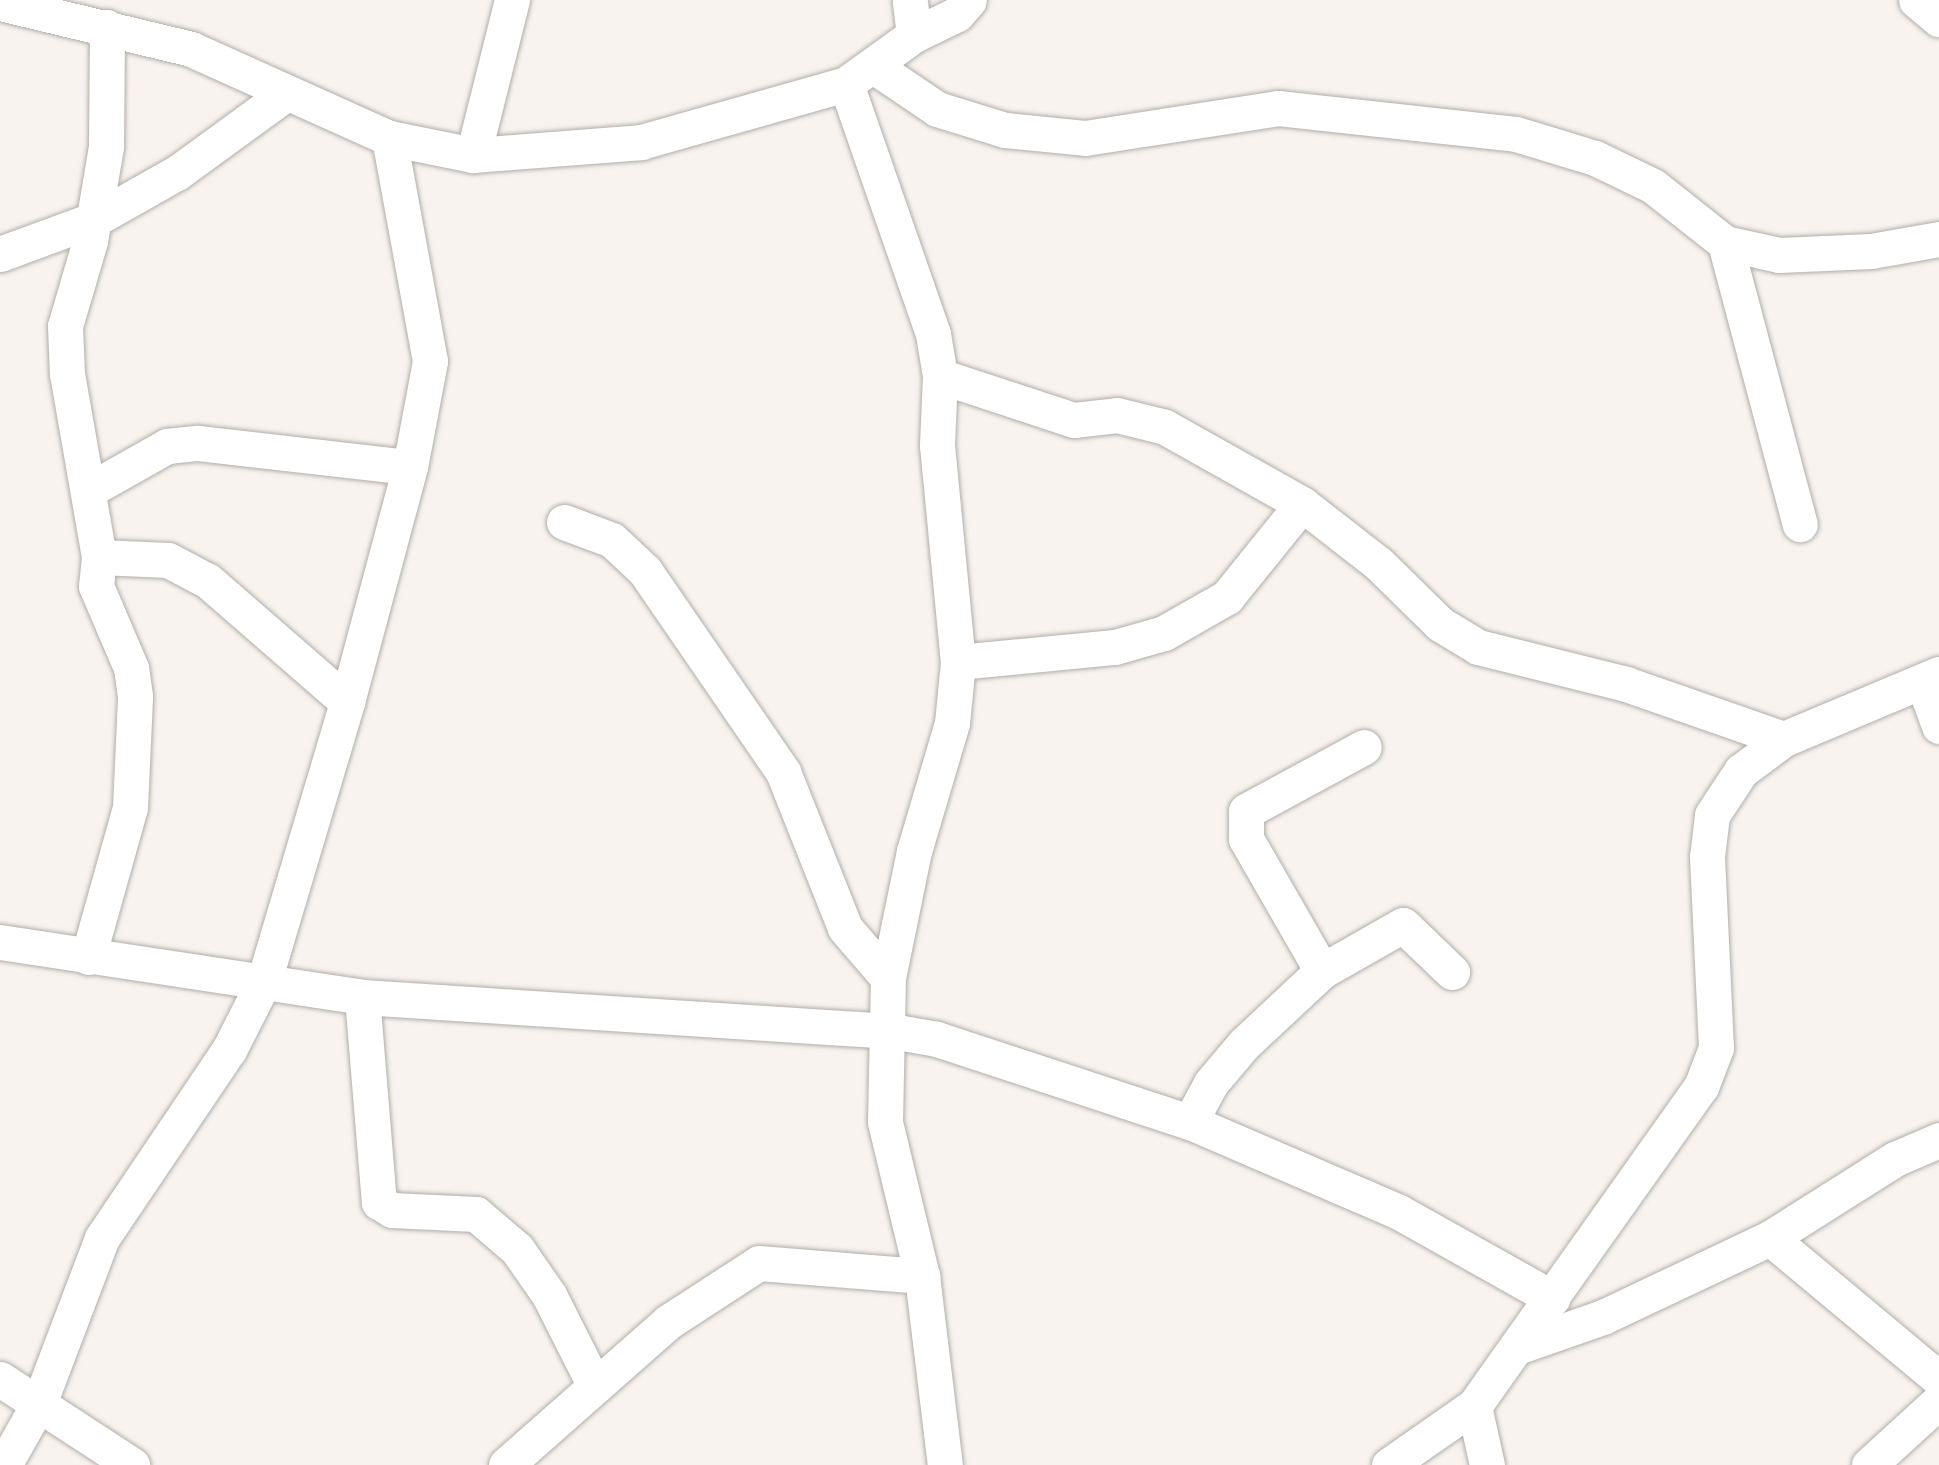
<!DOCTYPE html>
<html>
<head>
<meta charset="utf-8">
<style>
  body { margin:0 }
  #map { position:relative; width:1939px; height:1465px; overflow:hidden; background:#f8f3ee; font-family:"Asap Condensed",sans-serif }
  div>[style] { position:absolute }
  .roads { filter:drop-shadow(0 0 2px #b2ada8) drop-shadow(0 0 2px #b2ada8) }
  .minor>* { height:35px; margin:-17.5px; padding:0 17.5px; transform-origin:17.5px; border-radius:17.5px; background:#fff }
  span { translate:-50% -50%; white-space:nowrap; text-align:center; line-height:1.15; -webkit-text-stroke:9px #fff; paint-order:stroke }
</style>
</head>
<body>
<div id="map">
  <div class="roads">
    <div class="minor">
      <div style="left:1916px;top:0;width:30px;rotate:40deg"></div>
      <div style="left:0;top:3px;width:196px;rotate:13.5deg"></div>
      <div style="left:191px;top:49px;width:217px;rotate:24.2deg"></div>
      <div style="left:389px;top:138px;width:86px;rotate:11.4deg"></div>
      <div style="left:473px;top:155px;width:169px;rotate:-4.4deg"></div>
      <div style="left:641px;top:142px;width:213px;rotate:-15.8deg"></div>
      <div style="left:846px;top:84px;width:84px;rotate:-35.8deg"></div>
      <div style="left:914px;top:35px;width:35px;rotate:-97deg"></div>
      <div style="left:914px;top:35px;width:48px;rotate:-26deg"></div>
      <div style="left:957px;top:14px;width:18px;rotate:-49deg"></div>
      <div style="left:875px;top:67px;width:75px;rotate:34.1deg"></div>
      <div style="left:937px;top:109px;width:71px;rotate:17.2deg"></div>
      <div style="left:1005px;top:130px;width:80px;rotate:5.7deg"></div>
      <div style="left:1085px;top:138px;width:195px;rotate:-8.8deg"></div>
      <div style="left:1278px;top:108px;width:239px;rotate:6.2deg"></div>
      <div style="left:1516px;top:134px;width:83px;rotate:16.9deg"></div>
      <div style="left:1595px;top:158px;width:64px;rotate:25.8deg"></div>
      <div style="left:1653px;top:186px;width:92px;rotate:38.4deg"></div>
      <div style="left:1725px;top:243px;width:55px;rotate:12.5deg"></div>
      <div style="left:1779px;top:255px;width:92px;rotate:-2.5deg"></div>
      <div style="left:1871px;top:251px;width:69px;rotate:-10deg"></div>
      <div style="left:846px;top:84px;width:265px;rotate:70.8deg"></div>
      <div style="left:933px;top:334px;width:43px;rotate:80.5deg"></div>
      <div style="left:940px;top:376px;width:69px;rotate:92.5deg"></div>
      <div style="left:937px;top:445px;width:218px;rotate:84.5deg"></div>
      <div style="left:958px;top:662px;width:61px;rotate:95.6deg"></div>
      <div style="left:952px;top:723px;width:134px;rotate:106.5deg"></div>
      <div style="left:914px;top:851px;width:130px;rotate:101.6deg"></div>
      <div style="left:888px;top:978px;width:144px;rotate:91.2deg"></div>
      <div style="left:885px;top:1122px;width:158px;rotate:76.5deg"></div>
      <div style="left:922px;top:1276px;width:190px;rotate:83.1deg"></div>
      <div style="left:473px;top:155px;width:160px;rotate:-75.9deg"></div>
      <div style="left:1725px;top:243px;width:291px;rotate:75.1deg"></div>
      <div style="left:0;top:254px;width:101px;rotate:-20.2deg"></div>
      <div style="left:95px;top:219px;width:95px;rotate:-29.5deg"></div>
      <div style="left:178px;top:172px;width:131px;rotate:-36deg"></div>
      <div style="left:940px;top:376px;width:141px;rotate:18.2deg"></div>
      <div style="left:1074px;top:420px;width:43px;rotate:-6.6deg"></div>
      <div style="left:1117px;top:415px;width:49px;rotate:14deg"></div>
      <div style="left:1165px;top:427px;width:157px;rotate:29.3deg"></div>
      <div style="left:1302px;top:504px;width:98px;rotate:37.9deg"></div>
      <div style="left:1379px;top:564px;width:86px;rotate:44.5deg"></div>
      <div style="left:1440px;top:624px;width:44px;rotate:31.2deg"></div>
      <div style="left:1478px;top:647px;width:153px;rotate:14deg"></div>
      <div style="left:1626px;top:684px;width:167px;rotate:19.2deg"></div>
      <div style="left:89px;top:490px;width:90px;rotate:-29.4deg"></div>
      <div style="left:167px;top:446px;width:31px;rotate:-6deg"></div>
      <div style="left:198px;top:443px;width:213px;rotate:6.5deg"></div>
      <div style="left:564px;top:522px;width:51px;rotate:20.6deg"></div>
      <div style="left:612px;top:540px;width:45px;rotate:43.2deg"></div>
      <div style="left:645px;top:571px;width:244px;rotate:55.5deg"></div>
      <div style="left:783px;top:772px;width:168px;rotate:68.3deg"></div>
      <div style="left:845px;top:928px;width:66px;rotate:49.3deg"></div>
      <div style="left:99px;top:557px;width:69px;rotate:2.5deg"></div>
      <div style="left:168px;top:560px;width:45px;rotate:27.7deg"></div>
      <div style="left:208px;top:581px;width:184px;rotate:41deg"></div>
      <div style="left:958px;top:662px;width:158px;rotate:-5.5deg"></div>
      <div style="left:1115px;top:647px;width:51px;rotate:-15.9deg"></div>
      <div style="left:1164px;top:633px;width:73px;rotate:-29.7deg"></div>
      <div style="left:1227px;top:597px;width:119px;rotate:-51.1deg"></div>
      <div style="left:1923px;top:682px;width:47px;rotate:70deg"></div>
      <div style="left:0;top:942px;width:366px;rotate:8.6deg"></div>
      <div style="left:362px;top:997px;width:530px;rotate:3.68deg"></div>
      <div style="left:891px;top:1031px;width:47px;rotate:9.9deg"></div>
      <div style="left:937px;top:1039px;width:266px;rotate:18.2deg"></div>
      <div style="left:1190px;top:1122px;width:228px;rotate:23.3deg"></div>
      <div style="left:1399px;top:1212px;width:176px;rotate:29.3deg"></div>
      <div style="left:88px;top:957px;width:155px;rotate:-74.3deg"></div>
      <div style="left:130px;top:808px;width:112px;rotate:-87.4deg"></div>
      <div style="left:135px;top:696px;width:28px;rotate:-98deg"></div>
      <div style="left:131px;top:668px;width:89px;rotate:-113.1deg"></div>
      <div style="left:96px;top:586px;width:29px;rotate:-84deg"></div>
      <div style="left:99px;top:557px;width:186px;rotate:-99.9deg"></div>
      <div style="left:67px;top:374px;width:48px;rotate:-92.4deg"></div>
      <div style="left:65px;top:326px;width:89px;rotate:-73.6deg"></div>
      <div style="left:90px;top:241px;width:96px;rotate:-80.4deg"></div>
      <div style="left:106px;top:146px;width:119px;rotate:-89.5deg"></div>
      <div style="left:1322px;top:971px;width:93px;rotate:-29.6deg"></div>
      <div style="left:1403px;top:925px;width:68px;rotate:43.8deg"></div>
      <div style="left:362px;top:997px;width:206px;rotate:85.3deg"></div>
      <div style="left:379px;top:1202px;width:15px;rotate:32deg"></div>
      <div style="left:392px;top:1210px;width:84px;rotate:2.7deg"></div>
      <div style="left:476px;top:1214px;width:54px;rotate:40.5deg"></div>
      <div style="left:517px;top:1249px;width:56px;rotate:55.2deg"></div>
      <div style="left:549px;top:1295px;width:102px;rotate:63.2deg"></div>
      <div style="left:1190px;top:1122px;width:44px;rotate:-61.7deg"></div>
      <div style="left:1211px;top:1083px;width:51px;rotate:-49.8deg"></div>
      <div style="left:1244px;top:1044px;width:107px;rotate:-43.1deg"></div>
      <div style="left:1322px;top:971px;width:152px;rotate:-119.9deg"></div>
      <div style="left:1246px;top:839px;width:28px;rotate:-90deg"></div>
      <div style="left:1246px;top:811px;width:134px;rotate:-28.5deg"></div>
      <div style="left:1770px;top:1238px;width:220px;rotate:39.8deg"></div>
      <div style="left:1517px;top:1347px;width:91px;rotate:-19.2deg"></div>
      <div style="left:1603px;top:1317px;width:185px;rotate:-25.3deg"></div>
      <div style="left:1770px;top:1238px;width:148px;rotate:-32.3deg"></div>
      <div style="left:1895px;top:1159px;width:48px;rotate:-23.4deg"></div>
      <div style="left:0;top:1379px;width:158px;rotate:33.1deg"></div>
      <div style="left:4px;top:1465px;width:73px;rotate:-60.6deg"></div>
      <div style="left:40px;top:1401px;width:174px;rotate:-69.2deg"></div>
      <div style="left:102px;top:1238px;width:227px;rotate:-56deg"></div>
      <div style="left:229px;top:1050px;width:77px;rotate:-63.1deg"></div>
      <div style="left:264px;top:981px;width:291px;rotate:-73.4deg"></div>
      <div style="left:347px;top:702px;width:243px;rotate:-75deg"></div>
      <div style="left:410px;top:467px;width:108px;rotate:-79.3deg"></div>
      <div style="left:430px;top:361px;width:227px;rotate:-100.4deg"></div>
      <div style="left:506px;top:1465px;width:216px;rotate:-41.4deg"></div>
      <div style="left:668px;top:1322px;width:108px;rotate:-33deg"></div>
      <div style="left:759px;top:1263px;width:164px;rotate:4.6deg"></div>
      <div style="left:1389px;top:1465px;width:103px;rotate:-34.8deg"></div>
      <div style="left:1487px;top:1465px;width:60px;rotate:-102.4deg"></div>
      <div style="left:1474px;top:1406px;width:392px;rotate:-54.6deg"></div>
      <div style="left:1701px;top:1087px;width:42px;rotate:-69deg"></div>
      <div style="left:1716px;top:1048px;width:191px;rotate:-92.7deg"></div>
      <div style="left:1707px;top:857px;width:42px;rotate:-83.2deg"></div>
      <div style="left:1712px;top:815px;width:53px;rotate:-56.6deg"></div>
      <div style="left:1741px;top:771px;width:54px;rotate:-36.7deg"></div>
      <div style="left:1784px;top:739px;width:168px;rotate:-22.8deg"></div>
      <div style="left:1869px;top:1465px;width:95px;rotate:-42.4deg"></div>
    </div>
  </div>
</div>
</body>
</html>
